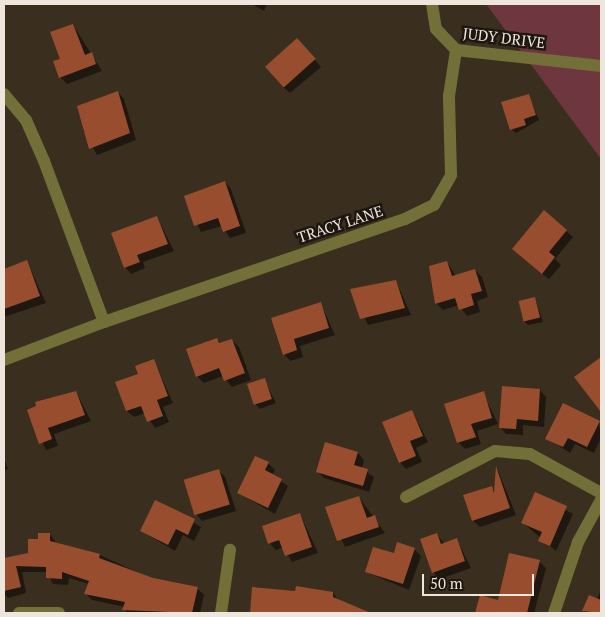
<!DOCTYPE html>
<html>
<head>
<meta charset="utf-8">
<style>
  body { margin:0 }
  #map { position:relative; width:605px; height:617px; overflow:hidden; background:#3a2e1e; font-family:"PT Serif",serif }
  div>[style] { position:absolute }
  .green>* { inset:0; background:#6e363f }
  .shadow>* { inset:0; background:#0007 }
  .building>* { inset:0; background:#984e2e; transform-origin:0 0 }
  .minor>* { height:12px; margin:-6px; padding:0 6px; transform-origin:6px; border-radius:6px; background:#726f38 }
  span { translate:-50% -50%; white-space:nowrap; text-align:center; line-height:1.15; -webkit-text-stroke:5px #1d1710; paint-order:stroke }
  .street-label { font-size:15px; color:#eee6dc }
  .frame { position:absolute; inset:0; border:5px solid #eee6dc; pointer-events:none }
  .scale { position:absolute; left:422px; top:574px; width:112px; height:22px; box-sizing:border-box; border:2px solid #eee6dc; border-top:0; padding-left:6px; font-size:15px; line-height:18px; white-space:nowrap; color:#eee6dc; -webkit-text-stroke:4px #1d1710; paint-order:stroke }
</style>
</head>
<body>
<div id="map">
  <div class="green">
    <div style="clip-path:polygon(486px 4px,601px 4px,601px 159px,503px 27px)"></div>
  </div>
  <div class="shadow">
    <div style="clip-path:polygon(252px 4px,267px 4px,264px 11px)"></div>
    <div style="clip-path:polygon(73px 25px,102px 71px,67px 84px,60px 77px,62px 59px)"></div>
    <div style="clip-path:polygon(304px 46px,321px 67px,290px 93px,283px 87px)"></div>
    <div style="clip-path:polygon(118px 92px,124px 99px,136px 140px,97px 155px,83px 130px)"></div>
    <div style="clip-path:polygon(528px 95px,539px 120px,516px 133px,511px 129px)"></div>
    <div style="clip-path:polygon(225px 182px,231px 189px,246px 233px,230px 238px,222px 226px,201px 232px,185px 197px)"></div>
    <div style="clip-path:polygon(157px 217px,174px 251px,143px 262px,145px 268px,131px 274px,125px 267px)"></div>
    <div style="clip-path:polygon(566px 231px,573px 237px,555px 259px,561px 265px,549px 279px,520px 256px)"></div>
    <div style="clip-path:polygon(27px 262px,46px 303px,4px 317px,4px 270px)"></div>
    <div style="clip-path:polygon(447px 262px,456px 276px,475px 270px,482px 277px,488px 297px,477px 301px,480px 312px,467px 316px,459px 305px,443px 310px,436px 303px)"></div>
    <div style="clip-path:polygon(396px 281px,411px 315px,368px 325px,352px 289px)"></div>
    <div style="clip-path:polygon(535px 298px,543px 322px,528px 325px,524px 321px)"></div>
    <div style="clip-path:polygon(321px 304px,335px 335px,300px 346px,303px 357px,290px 361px,284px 354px,273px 319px)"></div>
    <div style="clip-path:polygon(217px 339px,221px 344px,232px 340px,239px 347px,251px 380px,232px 387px,223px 376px,204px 383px,197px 376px)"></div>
    <div style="clip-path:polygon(154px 361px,173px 403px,163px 407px,169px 422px,155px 428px,145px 413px,134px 417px,127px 411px)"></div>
    <div style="clip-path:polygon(264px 380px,276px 403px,260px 409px,256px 405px)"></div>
    <div style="clip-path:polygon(540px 390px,546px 397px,544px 427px,523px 425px,523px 435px,506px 434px,500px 427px)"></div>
    <div style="clip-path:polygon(76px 392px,91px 421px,54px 434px,58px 446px,46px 450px,28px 410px)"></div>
    <div style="clip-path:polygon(483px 393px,498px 424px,477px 431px,481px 444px,465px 449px,458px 442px)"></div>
    <div style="clip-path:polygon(412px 411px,428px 442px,416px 448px,422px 462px,406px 469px,400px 462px)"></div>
    <div style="clip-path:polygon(599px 422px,601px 438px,594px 453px,575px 444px,570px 453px,547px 438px)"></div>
    <div style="clip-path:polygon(326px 443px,358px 453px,364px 460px,362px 469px,374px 477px,369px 492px,324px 478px,317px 471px)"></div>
    <div style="clip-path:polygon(256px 457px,268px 463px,275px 470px,272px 475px,288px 486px,275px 514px,238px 493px)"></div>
    <div style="clip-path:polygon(4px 458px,8px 469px,4px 470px)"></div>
    <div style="clip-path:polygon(497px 468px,516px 515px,480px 527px,473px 521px,491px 487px,495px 491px)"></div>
    <div style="clip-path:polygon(218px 470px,225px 477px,236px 511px,202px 521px,196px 514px)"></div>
    <div style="clip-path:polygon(535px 493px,573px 514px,556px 551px,522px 522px)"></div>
    <div style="clip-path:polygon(359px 497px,385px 533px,345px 547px,327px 508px)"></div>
    <div style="clip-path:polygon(156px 501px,201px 527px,194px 541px,183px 535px,175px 551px,141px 531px)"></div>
    <div style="clip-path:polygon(300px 514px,318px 553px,292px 562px,283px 547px,276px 550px,269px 543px)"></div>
    <div style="clip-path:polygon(50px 534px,57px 544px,100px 555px,152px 579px,198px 589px,204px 595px,200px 613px,127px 613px,125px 607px,92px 600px,86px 594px,89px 584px,69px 578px,68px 585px,53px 584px,47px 572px,22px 572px,26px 593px,8px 598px,4px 594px,4px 560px,29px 554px)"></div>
    <div style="clip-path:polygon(437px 535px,445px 544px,457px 540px,471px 568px,440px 579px,433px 572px)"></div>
    <div style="clip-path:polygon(414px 549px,421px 556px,409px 590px,366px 572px)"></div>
    <div style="clip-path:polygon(539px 561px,546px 568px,534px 613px,476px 613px,481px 597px,498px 602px)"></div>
    <div style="clip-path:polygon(253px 589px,333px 593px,339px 601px,369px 613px,251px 613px)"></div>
    <div style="clip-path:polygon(601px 589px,601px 613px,584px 613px,590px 596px,597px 599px)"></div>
  </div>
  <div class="building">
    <div style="clip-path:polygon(73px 24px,85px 55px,92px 52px,96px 64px,59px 78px,53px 61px,60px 59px,50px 32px)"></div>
    <div style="left:297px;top:38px;width:28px;height:43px;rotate:48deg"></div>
    <div style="clip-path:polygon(118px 91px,130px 133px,89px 149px,77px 106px)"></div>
    <div style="clip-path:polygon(529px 94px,536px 115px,524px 119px,526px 125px,510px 130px,501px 102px)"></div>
    <div style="clip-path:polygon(225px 181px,240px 226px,223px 232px,218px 218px,194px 226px,184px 196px)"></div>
    <div style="clip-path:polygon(544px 210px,567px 230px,549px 252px,555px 257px,542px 274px,512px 249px)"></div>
    <div style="clip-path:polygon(157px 216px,168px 244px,137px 255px,140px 262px,124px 268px,111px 233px)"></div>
    <div style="clip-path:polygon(27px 260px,40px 296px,4px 309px,4px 269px)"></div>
    <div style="clip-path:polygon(447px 261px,452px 276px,475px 269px,482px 291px,471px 294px,474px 305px,459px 310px,455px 298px,435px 304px,429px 266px)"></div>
    <div style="clip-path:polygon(396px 280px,405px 308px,360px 319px,350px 289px)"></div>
    <div style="left:535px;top:297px;width:21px;height:17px;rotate:76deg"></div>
    <div style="clip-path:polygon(321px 302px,329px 328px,294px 339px,297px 350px,283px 355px,271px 318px)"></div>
    <div style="clip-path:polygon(217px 338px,219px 343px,232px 339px,245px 373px,224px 381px,219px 368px,196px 377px,186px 349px)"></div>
    <div style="clip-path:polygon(601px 357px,601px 412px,574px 377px)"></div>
    <div style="clip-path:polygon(154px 359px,168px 396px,157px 400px,163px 416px,147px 422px,141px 406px,126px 411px,115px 382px,138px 374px,135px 366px)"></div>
    <div style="left:265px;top:378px;width:22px;height:19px;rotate:72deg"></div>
    <div style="clip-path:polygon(502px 386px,540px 389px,538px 421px,517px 419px,516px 429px,499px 428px)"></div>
    <div style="clip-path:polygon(76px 391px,85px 415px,48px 428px,52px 439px,39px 444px,27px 410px,36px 406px,35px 402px)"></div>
    <div style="clip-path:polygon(484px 391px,492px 418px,471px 424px,476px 437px,457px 443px,444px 404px)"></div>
    <div style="clip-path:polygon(563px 403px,600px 421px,587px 447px,568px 438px,563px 447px,545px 439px)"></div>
    <div style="clip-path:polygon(412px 410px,423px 436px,410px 441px,416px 456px,399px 463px,382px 422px)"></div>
    <div style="clip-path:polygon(325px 442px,358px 452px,354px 465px,368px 469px,363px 486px,316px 472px)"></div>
    <div style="clip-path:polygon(255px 456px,269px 462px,265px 470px,282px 479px,268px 508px,237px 493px)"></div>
    <div style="clip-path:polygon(496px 466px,510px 508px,472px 521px,463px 495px,492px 486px,494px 493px)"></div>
    <div style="left:219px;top:469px;width:37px;height:37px;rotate:73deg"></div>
    <div style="clip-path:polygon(535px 492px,567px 506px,550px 546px,538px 541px,542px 532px,521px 523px)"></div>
    <div style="clip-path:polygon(359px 496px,367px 518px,375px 515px,379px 527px,337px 541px,325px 507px)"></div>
    <div style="clip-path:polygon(155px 500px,195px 519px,188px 535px,176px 529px,168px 545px,140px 531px)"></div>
    <div style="clip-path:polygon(300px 513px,312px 547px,285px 556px,279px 540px,268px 544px,262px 526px)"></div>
    <div style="clip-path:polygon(38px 533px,50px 533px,50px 541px,100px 554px,99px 558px,153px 578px,198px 587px,192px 613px,122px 610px,125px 602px,84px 594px,89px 581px,62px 572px,62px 579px,46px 578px,46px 567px,16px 566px,21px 587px,4px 591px,4px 558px,28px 553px,28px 539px,38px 539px)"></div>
    <div style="clip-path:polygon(437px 533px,441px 544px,457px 538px,465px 561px,432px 573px,420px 539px)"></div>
    <div style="clip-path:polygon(397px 542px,415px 548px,403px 584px,365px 572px,373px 547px,394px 553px)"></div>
    <div style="clip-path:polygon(509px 553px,540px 560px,527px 613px,475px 613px,480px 595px,498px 600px)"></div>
    <div style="clip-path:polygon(296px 586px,333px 592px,333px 597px,371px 613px,250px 613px,252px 587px,295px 591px)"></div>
    <div style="clip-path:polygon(589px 595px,601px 600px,601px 613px,582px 611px)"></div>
  </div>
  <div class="minor">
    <div style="left:432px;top:4px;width:25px;rotate:81deg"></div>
    <div style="left:436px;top:29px;width:29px;rotate:46deg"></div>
    <div style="left:456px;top:50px;width:146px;rotate:6.3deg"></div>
    <div style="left:4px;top:94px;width:34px;rotate:50deg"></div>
    <div style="left:26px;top:120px;width:45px;rotate:66.3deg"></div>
    <div style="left:44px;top:161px;width:172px;rotate:69.6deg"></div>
    <div style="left:104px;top:322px;width:107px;rotate:159.2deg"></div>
    <div style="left:104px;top:322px;width:318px;rotate:-18.9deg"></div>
    <div style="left:405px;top:219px;width:32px;rotate:-26deg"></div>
    <div style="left:434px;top:205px;width:34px;rotate:-60deg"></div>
    <div style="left:451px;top:175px;width:79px;rotate:-91.5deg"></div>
    <div style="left:449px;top:96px;width:47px;rotate:-81.3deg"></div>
    <div style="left:406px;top:497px;width:100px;rotate:-27.3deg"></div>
    <div style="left:495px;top:451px;width:35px;rotate:5deg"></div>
    <div style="left:530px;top:454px;width:81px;rotate:28.8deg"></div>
    <div style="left:19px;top:613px;width:40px"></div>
    <div style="left:221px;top:613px;width:64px;rotate:-81.9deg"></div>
    <div style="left:554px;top:613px;width:75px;rotate:-71.3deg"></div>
    <div style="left:578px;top:542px;width:48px;rotate:-61.3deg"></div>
  </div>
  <div class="street-label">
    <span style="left:504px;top:38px;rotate:7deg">JUDY DRIVE</span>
    <span style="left:340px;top:224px;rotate:-18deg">TRACY LANE</span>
  </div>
  <div class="frame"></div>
  <div class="scale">50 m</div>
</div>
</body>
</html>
